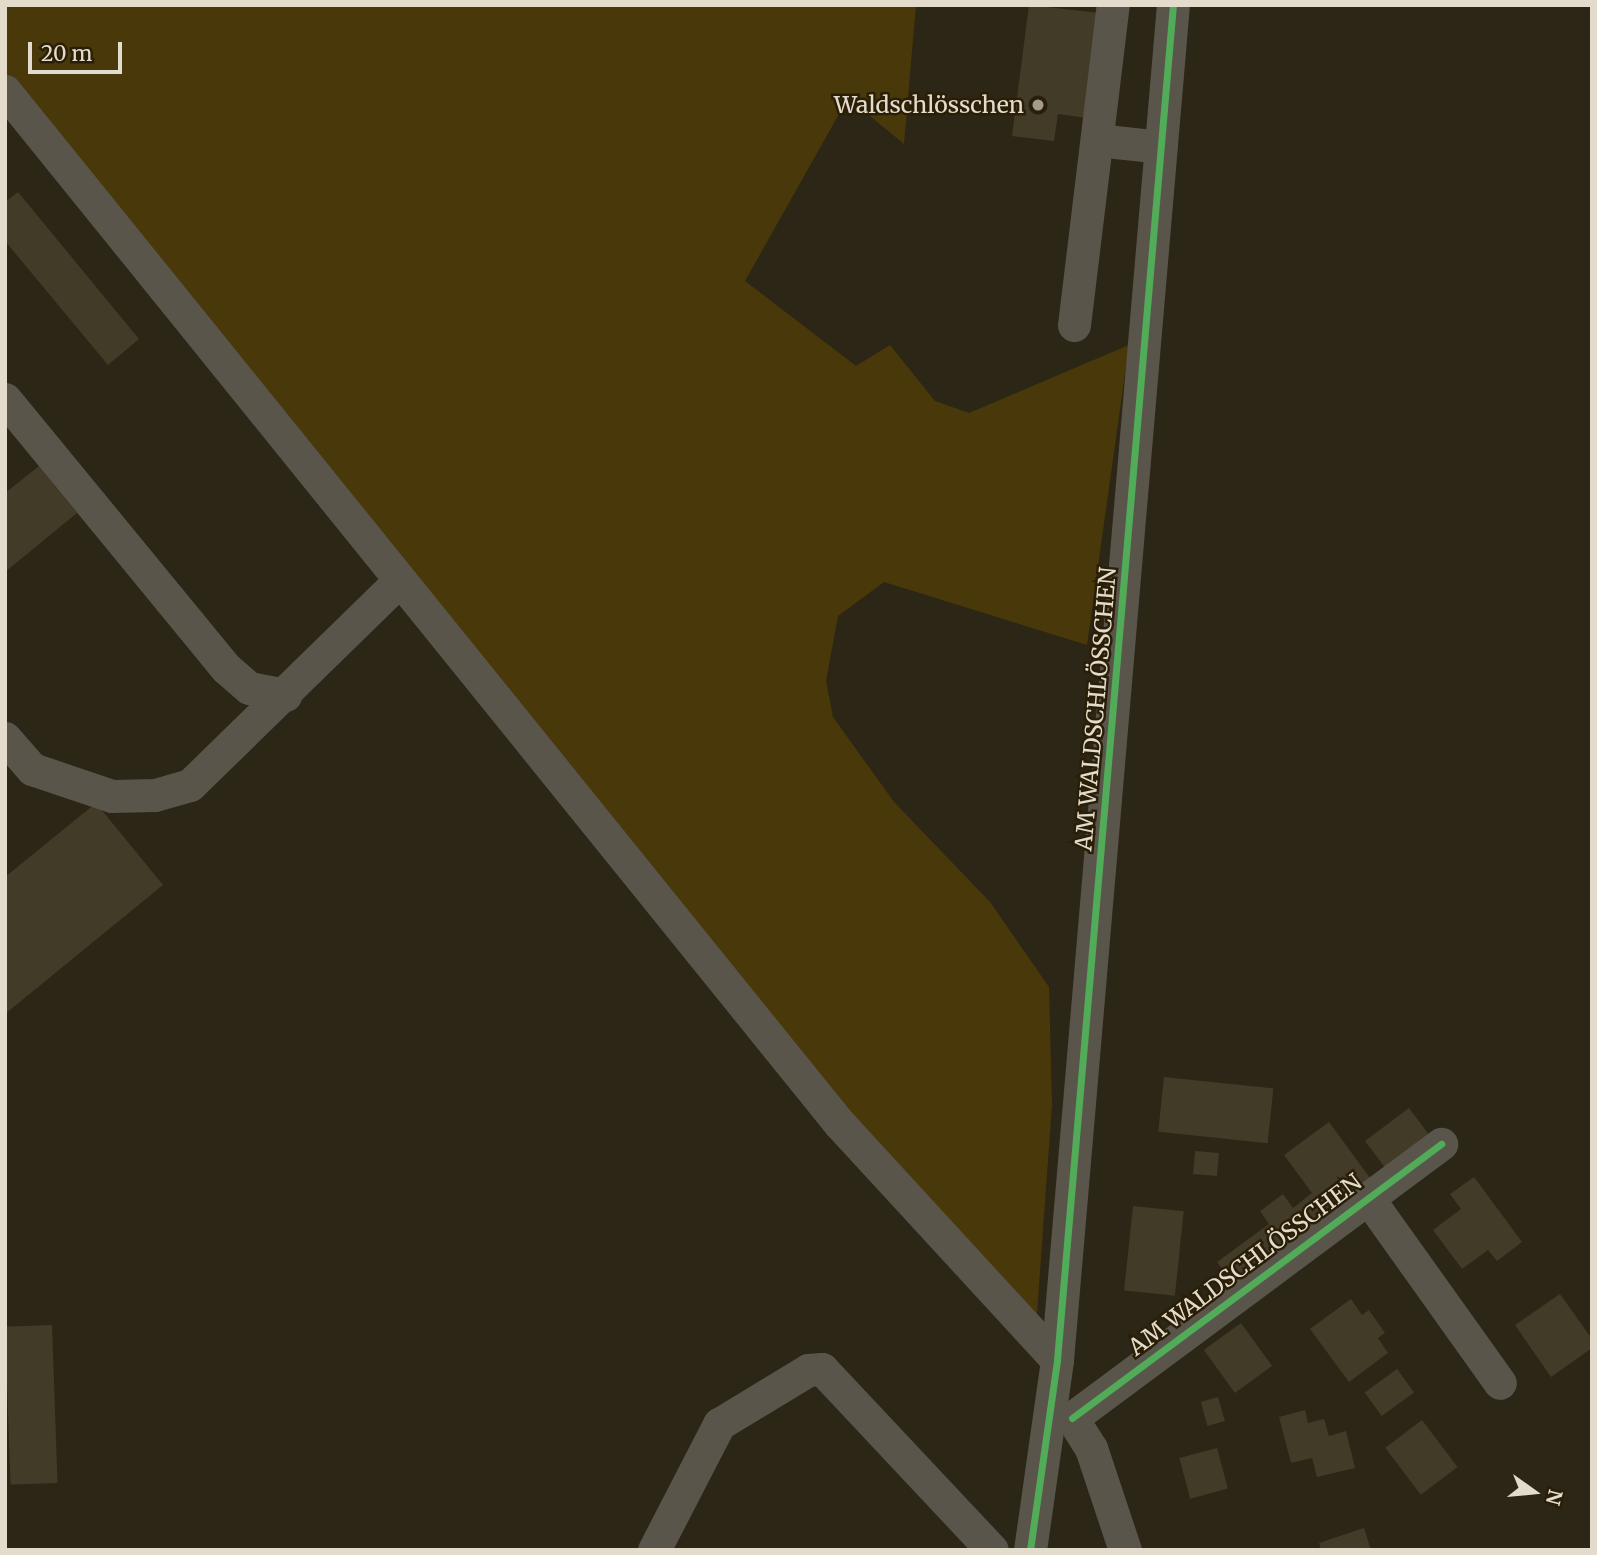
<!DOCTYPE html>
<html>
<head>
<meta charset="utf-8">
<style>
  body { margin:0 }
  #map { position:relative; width:1597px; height:1555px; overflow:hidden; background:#2c2617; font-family:Merriweather,serif }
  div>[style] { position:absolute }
  .green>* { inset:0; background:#49380a }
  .building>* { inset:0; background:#423b28; transform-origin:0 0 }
  .minor>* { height:33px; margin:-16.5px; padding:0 16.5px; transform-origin:16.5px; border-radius:16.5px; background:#59554b }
  .cycleway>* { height:7px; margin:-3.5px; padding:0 3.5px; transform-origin:3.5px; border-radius:3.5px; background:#51ab58 }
  .dots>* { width:19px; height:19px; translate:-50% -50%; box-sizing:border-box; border:4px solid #2a1f06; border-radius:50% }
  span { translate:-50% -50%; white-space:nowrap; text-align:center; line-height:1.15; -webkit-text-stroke:5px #2a1f06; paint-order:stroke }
  .poi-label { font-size:23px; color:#e3dccd }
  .right { translate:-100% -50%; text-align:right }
  .street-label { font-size:23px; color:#e3dccd }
  .frame { position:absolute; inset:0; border:7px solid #e3dccd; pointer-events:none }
  .north { position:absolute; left:1499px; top:1457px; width:70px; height:70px; -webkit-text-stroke:5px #2a1f06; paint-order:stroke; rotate:105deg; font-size:19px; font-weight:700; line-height:28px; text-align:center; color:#e3dccd }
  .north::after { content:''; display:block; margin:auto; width:24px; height:32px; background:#e3dccd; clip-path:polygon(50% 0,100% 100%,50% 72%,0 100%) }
  .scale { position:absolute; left:28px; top:42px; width:94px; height:32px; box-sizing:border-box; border:4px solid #e3dccd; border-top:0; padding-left:9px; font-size:21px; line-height:24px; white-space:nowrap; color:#e3dccd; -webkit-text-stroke:5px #2a1f06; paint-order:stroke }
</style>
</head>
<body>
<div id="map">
  <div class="green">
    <div style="clip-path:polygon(5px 5px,916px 5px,904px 144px,848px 98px,745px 281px,856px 366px,890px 345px,935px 401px,969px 413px,1129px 345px,1087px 645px,884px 582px,838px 616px,826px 681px,833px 717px,894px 802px,990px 902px,1049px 987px,1052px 1105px,1034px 1355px,5px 91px)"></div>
  </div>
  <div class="building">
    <div style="clip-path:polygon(1029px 5px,1100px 13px,1087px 118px,1058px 114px,1054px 141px,1012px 136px)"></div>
    <div style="clip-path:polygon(18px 192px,139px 339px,108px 365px,5px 241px,5px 202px)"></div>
    <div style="clip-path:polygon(39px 466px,77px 513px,5px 572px,5px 493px)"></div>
    <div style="clip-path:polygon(96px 803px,163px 885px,5px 1014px,5px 877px)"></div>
    <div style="left:1164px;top:1077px;width:110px;height:55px;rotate:6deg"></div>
    <div style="left:1409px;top:1108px;width:34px;height:55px;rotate:53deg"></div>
    <div style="clip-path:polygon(1329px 1122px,1370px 1178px,1230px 1280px,1217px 1262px,1269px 1224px,1260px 1211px,1283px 1194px,1293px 1208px,1312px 1193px,1284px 1155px)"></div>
    <div style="left:1195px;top:1151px;width:24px;height:23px;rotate:5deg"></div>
    <div style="clip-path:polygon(1474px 1177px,1522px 1242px,1497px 1261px,1488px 1250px,1462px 1269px,1433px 1230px,1461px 1209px,1450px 1194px)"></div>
    <div style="left:1133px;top:1206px;width:51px;height:85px;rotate:6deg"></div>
    <div style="clip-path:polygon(1560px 1294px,1592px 1339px,1592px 1348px,1551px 1377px,1515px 1325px)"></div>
    <div style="clip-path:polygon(1351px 1299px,1362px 1315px,1369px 1310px,1385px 1333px,1378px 1338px,1388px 1353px,1349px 1382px,1310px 1329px)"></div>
    <div style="left:1241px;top:1323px;width:53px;height:46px;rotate:54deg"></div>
    <div style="left:52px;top:1325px;width:158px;height:47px;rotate:88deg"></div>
    <div style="left:1397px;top:1369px;width:29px;height:40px;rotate:54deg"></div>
    <div style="left:1218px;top:1397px;width:25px;height:18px;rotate:74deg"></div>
    <div style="clip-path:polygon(1305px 1410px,1308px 1423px,1324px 1419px,1329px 1436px,1346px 1431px,1355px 1468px,1317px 1477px,1312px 1458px,1291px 1463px,1279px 1417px)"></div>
    <div style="left:1422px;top:1420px;width:59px;height:46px;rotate:53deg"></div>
    <div style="left:1217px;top:1448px;width:42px;height:39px;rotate:75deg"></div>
    <div style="clip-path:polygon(1364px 1528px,1371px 1550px,1321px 1550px,1319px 1543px)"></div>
  </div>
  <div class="minor">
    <div style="left:5px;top:91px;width:1327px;rotate:51.06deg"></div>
    <div style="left:839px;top:1123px;width:322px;rotate:47.4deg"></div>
    <div style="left:1097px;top:140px;width:64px;rotate:6.2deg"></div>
    <div style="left:1074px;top:325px;width:322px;rotate:-83.1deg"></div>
    <div style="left:5px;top:399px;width:348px;rotate:50.6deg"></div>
    <div style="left:226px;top:668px;width:30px;rotate:41deg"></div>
    <div style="left:249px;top:688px;width:37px;rotate:11deg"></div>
    <div style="left:5px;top:738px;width:41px;rotate:48.9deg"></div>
    <div style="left:32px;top:769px;width:84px;rotate:18.6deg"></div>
    <div style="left:112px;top:796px;width:43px;rotate:-1.3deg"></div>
    <div style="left:155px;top:795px;width:36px;rotate:-16deg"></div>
    <div style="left:190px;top:785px;width:292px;rotate:-44.3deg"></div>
    <div style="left:1368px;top:1198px;width:227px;rotate:54.5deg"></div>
    <div style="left:1051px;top:1416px;width:21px;rotate:5deg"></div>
    <div style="left:1072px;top:1418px;width:36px;rotate:58deg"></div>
    <div style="left:1091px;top:1448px;width:108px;rotate:71.6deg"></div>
    <div style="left:1072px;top:1418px;width:460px;rotate:-36.6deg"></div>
    <div style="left:654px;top:1550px;width:142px;rotate:-62.7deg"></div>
    <div style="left:719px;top:1424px;width:104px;rotate:-31.2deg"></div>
    <div style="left:808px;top:1370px;width:14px;rotate:-4deg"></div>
    <div style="left:822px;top:1369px;width:248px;rotate:46.8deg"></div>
    <div style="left:1030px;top:1550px;width:192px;rotate:-81.9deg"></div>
    <div style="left:1057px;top:1360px;width:1360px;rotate:-85.11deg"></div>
  </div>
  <div class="cycleway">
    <div style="left:1072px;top:1418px;width:460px;rotate:-36.6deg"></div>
    <div style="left:1030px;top:1550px;width:192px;rotate:-81.9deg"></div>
    <div style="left:1057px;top:1360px;width:1360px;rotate:-85.11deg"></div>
  </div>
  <div class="dots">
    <div style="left:1038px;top:105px;background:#a39c8d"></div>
  </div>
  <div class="poi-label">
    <span class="right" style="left:1024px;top:105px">Waldschlösschen</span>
  </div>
  <div class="street-label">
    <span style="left:1096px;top:709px;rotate:-85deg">AM WALDSCHLÖSSCHEN</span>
    <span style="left:1245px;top:1265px;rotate:-37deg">AM WALDSCHLÖSSCHEN</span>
  </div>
  <div class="frame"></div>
  <div class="north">N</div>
  <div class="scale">20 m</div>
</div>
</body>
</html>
